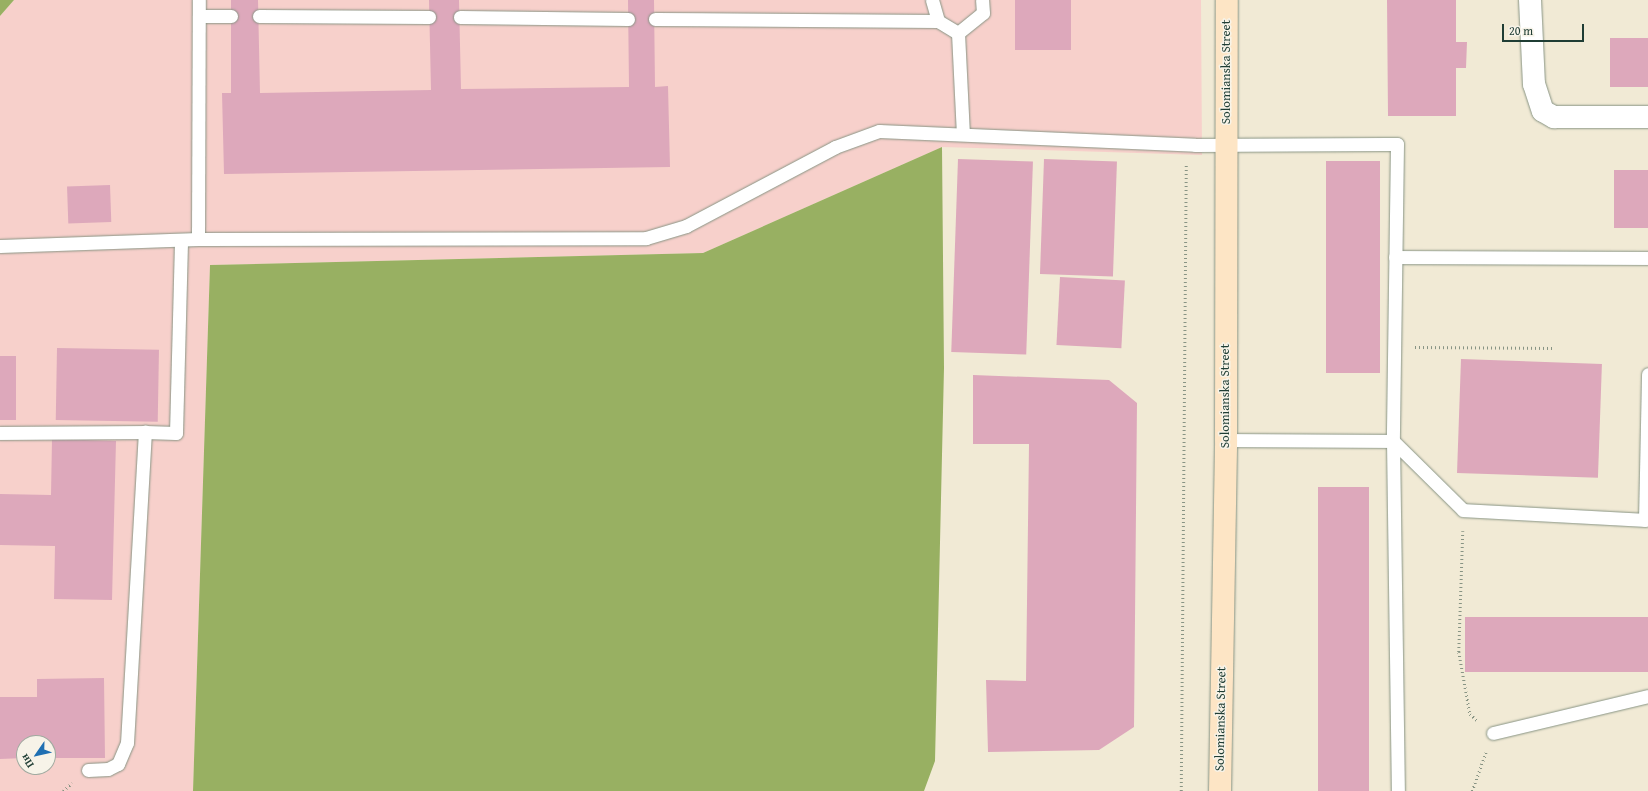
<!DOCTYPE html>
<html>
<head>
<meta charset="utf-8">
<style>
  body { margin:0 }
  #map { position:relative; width:1648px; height:791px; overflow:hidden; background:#f1ead5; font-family:"Gentium Book Plus",serif }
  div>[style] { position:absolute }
  .built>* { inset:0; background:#f7d0cb }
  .forest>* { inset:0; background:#98b062 }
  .building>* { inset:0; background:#dda8bb; transform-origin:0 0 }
  .path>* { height:2.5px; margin-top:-1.25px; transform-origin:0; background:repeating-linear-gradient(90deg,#889484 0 1px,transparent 0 4px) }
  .roads { filter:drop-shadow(0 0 1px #889484) drop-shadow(0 0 1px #889484) }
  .lane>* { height:13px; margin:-6.5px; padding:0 6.5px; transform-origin:6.5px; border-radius:6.5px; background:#fff }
  .street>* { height:22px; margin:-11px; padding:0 11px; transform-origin:11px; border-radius:11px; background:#fff }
  .secondary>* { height:22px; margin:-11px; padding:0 11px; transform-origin:11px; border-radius:11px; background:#fde5c5 }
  span { translate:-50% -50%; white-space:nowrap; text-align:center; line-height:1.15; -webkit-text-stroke:3px #f7f3e8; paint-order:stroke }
  .street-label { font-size:13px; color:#1f3d34 }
  .north { position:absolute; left:16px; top:735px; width:40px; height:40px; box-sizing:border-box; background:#f7f3e8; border:1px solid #a1aaa0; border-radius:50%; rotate:236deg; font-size:11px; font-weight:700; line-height:16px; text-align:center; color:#1f3d34 }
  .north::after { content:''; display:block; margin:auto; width:14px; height:18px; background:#1f6fb2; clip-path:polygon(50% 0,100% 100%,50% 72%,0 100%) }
  .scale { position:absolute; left:1502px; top:24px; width:82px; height:18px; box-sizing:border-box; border:2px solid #1f3d34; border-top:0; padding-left:5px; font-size:12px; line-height:14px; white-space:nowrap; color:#1f3d34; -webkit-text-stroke:3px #f7f3e8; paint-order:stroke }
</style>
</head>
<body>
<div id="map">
  <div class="built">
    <div style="clip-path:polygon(evenodd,14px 0,1201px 0,1202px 155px,942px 147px,703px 253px,210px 265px,193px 791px,0 791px,0 16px,14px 0,24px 743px,48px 743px,48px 767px,24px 767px,24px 743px)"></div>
  </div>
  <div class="forest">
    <div style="clip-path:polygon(0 0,14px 0,0 16px)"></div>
    <div style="clip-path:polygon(942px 147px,944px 368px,935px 761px,924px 791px,193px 791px,210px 265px,703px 253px)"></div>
  </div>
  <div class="building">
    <div style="clip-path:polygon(231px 0,258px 0,260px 93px,431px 90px,429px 0,459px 0,461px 89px,629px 87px,628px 0,654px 0,655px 87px,668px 86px,670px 167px,224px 174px,222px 93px,231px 93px)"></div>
    <div style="left:1015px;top:0;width:56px;height:50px"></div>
    <div style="clip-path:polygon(1387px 0,1456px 0,1456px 42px,1467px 42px,1466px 68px,1456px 68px,1456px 116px,1388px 116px)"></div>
    <div style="left:1610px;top:38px;width:38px;height:49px"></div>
    <div style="left:958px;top:159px;width:75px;height:193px;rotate:2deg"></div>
    <div style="left:1044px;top:159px;width:73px;height:115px;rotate:2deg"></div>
    <div style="left:1326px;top:161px;width:54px;height:212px"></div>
    <div style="left:1648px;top:170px;width:58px;height:34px;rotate:90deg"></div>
    <div style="left:110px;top:185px;width:37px;height:43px;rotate:88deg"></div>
    <div style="left:1060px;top:277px;width:65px;height:68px;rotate:3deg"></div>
    <div style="left:57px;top:348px;width:102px;height:72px;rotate:1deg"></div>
    <div style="left:0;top:356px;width:16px;height:64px"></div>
    <div style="left:1461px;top:359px;width:141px;height:114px;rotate:2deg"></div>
    <div style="clip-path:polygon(973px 375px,1109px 380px,1137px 403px,1134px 727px,1099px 750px,988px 752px,986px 680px,1026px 681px,1029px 444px,973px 444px)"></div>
    <div style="clip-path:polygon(52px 439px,116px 441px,112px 600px,54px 599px,55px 546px,0 545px,0 494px,51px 495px)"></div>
    <div style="left:1318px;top:487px;width:51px;height:304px"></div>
    <div style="left:1648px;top:617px;width:55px;height:183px;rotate:90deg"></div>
    <div style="clip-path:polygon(104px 678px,105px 758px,48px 758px,48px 743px,24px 743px,24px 758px,0 759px,0 697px,37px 697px,37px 679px)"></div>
  </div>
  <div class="path">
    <div style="left:1415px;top:347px;width:137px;rotate:0.4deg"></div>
    <div style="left:1463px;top:531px;width:121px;rotate:91.9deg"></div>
    <div style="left:1459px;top:652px;width:63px;rotate:79.9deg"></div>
    <div style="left:1470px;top:714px;width:11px;rotate:41deg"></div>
    <div style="left:63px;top:791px;width:12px;rotate:-42deg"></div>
    <div style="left:1181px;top:791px;width:626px;rotate:-89.54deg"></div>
    <div style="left:1472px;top:791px;width:41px;rotate:-70.3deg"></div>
  </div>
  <div class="roads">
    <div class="lane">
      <div style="left:932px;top:0;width:22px;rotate:74deg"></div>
      <div style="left:199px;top:16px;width:32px"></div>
      <div style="left:259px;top:16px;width:170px;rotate:0.3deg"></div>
      <div style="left:460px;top:17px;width:168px;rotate:0.7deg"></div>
      <div style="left:655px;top:19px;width:283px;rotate:0.4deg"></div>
      <div style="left:938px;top:21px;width:23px;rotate:31deg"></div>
      <div style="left:958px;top:33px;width:101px;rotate:87.2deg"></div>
      <div style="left:958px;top:33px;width:32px;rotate:-39deg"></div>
      <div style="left:983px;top:13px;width:13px;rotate:-94deg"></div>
      <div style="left:198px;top:239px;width:239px;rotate:-89.8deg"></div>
      <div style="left:0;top:246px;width:198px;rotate:-2deg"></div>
      <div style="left:198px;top:239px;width:448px;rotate:-0.1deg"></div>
      <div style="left:646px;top:238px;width:42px;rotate:-16.7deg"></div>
      <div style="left:686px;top:226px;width:169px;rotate:-27.9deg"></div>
      <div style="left:835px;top:147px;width:47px;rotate:-20deg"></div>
      <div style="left:879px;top:131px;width:316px;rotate:2.5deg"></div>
      <div style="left:1195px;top:145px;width:202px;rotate:-0.3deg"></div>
      <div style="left:1397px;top:144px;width:297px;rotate:90.8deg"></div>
      <div style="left:1393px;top:441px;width:350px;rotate:89.2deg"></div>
      <div style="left:1395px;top:257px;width:253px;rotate:0.2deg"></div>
      <div style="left:0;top:433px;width:145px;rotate:-0.4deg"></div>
      <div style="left:1226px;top:440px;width:167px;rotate:0.3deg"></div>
      <div style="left:1393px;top:441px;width:98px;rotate:44.6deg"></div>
      <div style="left:1463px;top:510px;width:182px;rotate:3.1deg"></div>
      <div style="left:1645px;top:520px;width:146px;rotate:-88.8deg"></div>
      <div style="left:1493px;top:733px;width:159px;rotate:-13.4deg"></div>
      <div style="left:88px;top:770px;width:20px;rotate:-3deg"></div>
      <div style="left:108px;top:769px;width:11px;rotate:-27deg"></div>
      <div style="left:118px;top:764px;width:23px;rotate:-67deg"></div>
      <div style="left:127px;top:743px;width:312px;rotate:-86.7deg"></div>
      <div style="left:145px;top:432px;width:31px;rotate:2deg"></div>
      <div style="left:176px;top:433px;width:193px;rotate:-88.5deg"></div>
    </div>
    <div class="street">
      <div style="left:1530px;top:0;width:84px;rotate:87.3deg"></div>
      <div style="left:1534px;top:84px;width:28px;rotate:72deg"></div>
      <div style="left:1543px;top:111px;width:13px;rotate:29deg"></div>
      <div style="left:1554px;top:117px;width:94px"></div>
    </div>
    <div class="secondary">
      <div style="left:1220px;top:791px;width:351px;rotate:-89deg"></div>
      <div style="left:1226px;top:440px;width:440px;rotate:-89.9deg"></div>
    </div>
  </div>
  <div class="street-label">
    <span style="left:1226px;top:72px;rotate:-90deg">Solomianska Street</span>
    <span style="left:1225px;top:396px;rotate:-90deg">Solomianska Street</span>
    <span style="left:1221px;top:719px;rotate:-89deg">Solomianska Street</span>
  </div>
  <div class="north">Пн</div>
  <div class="scale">20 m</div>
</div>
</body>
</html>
